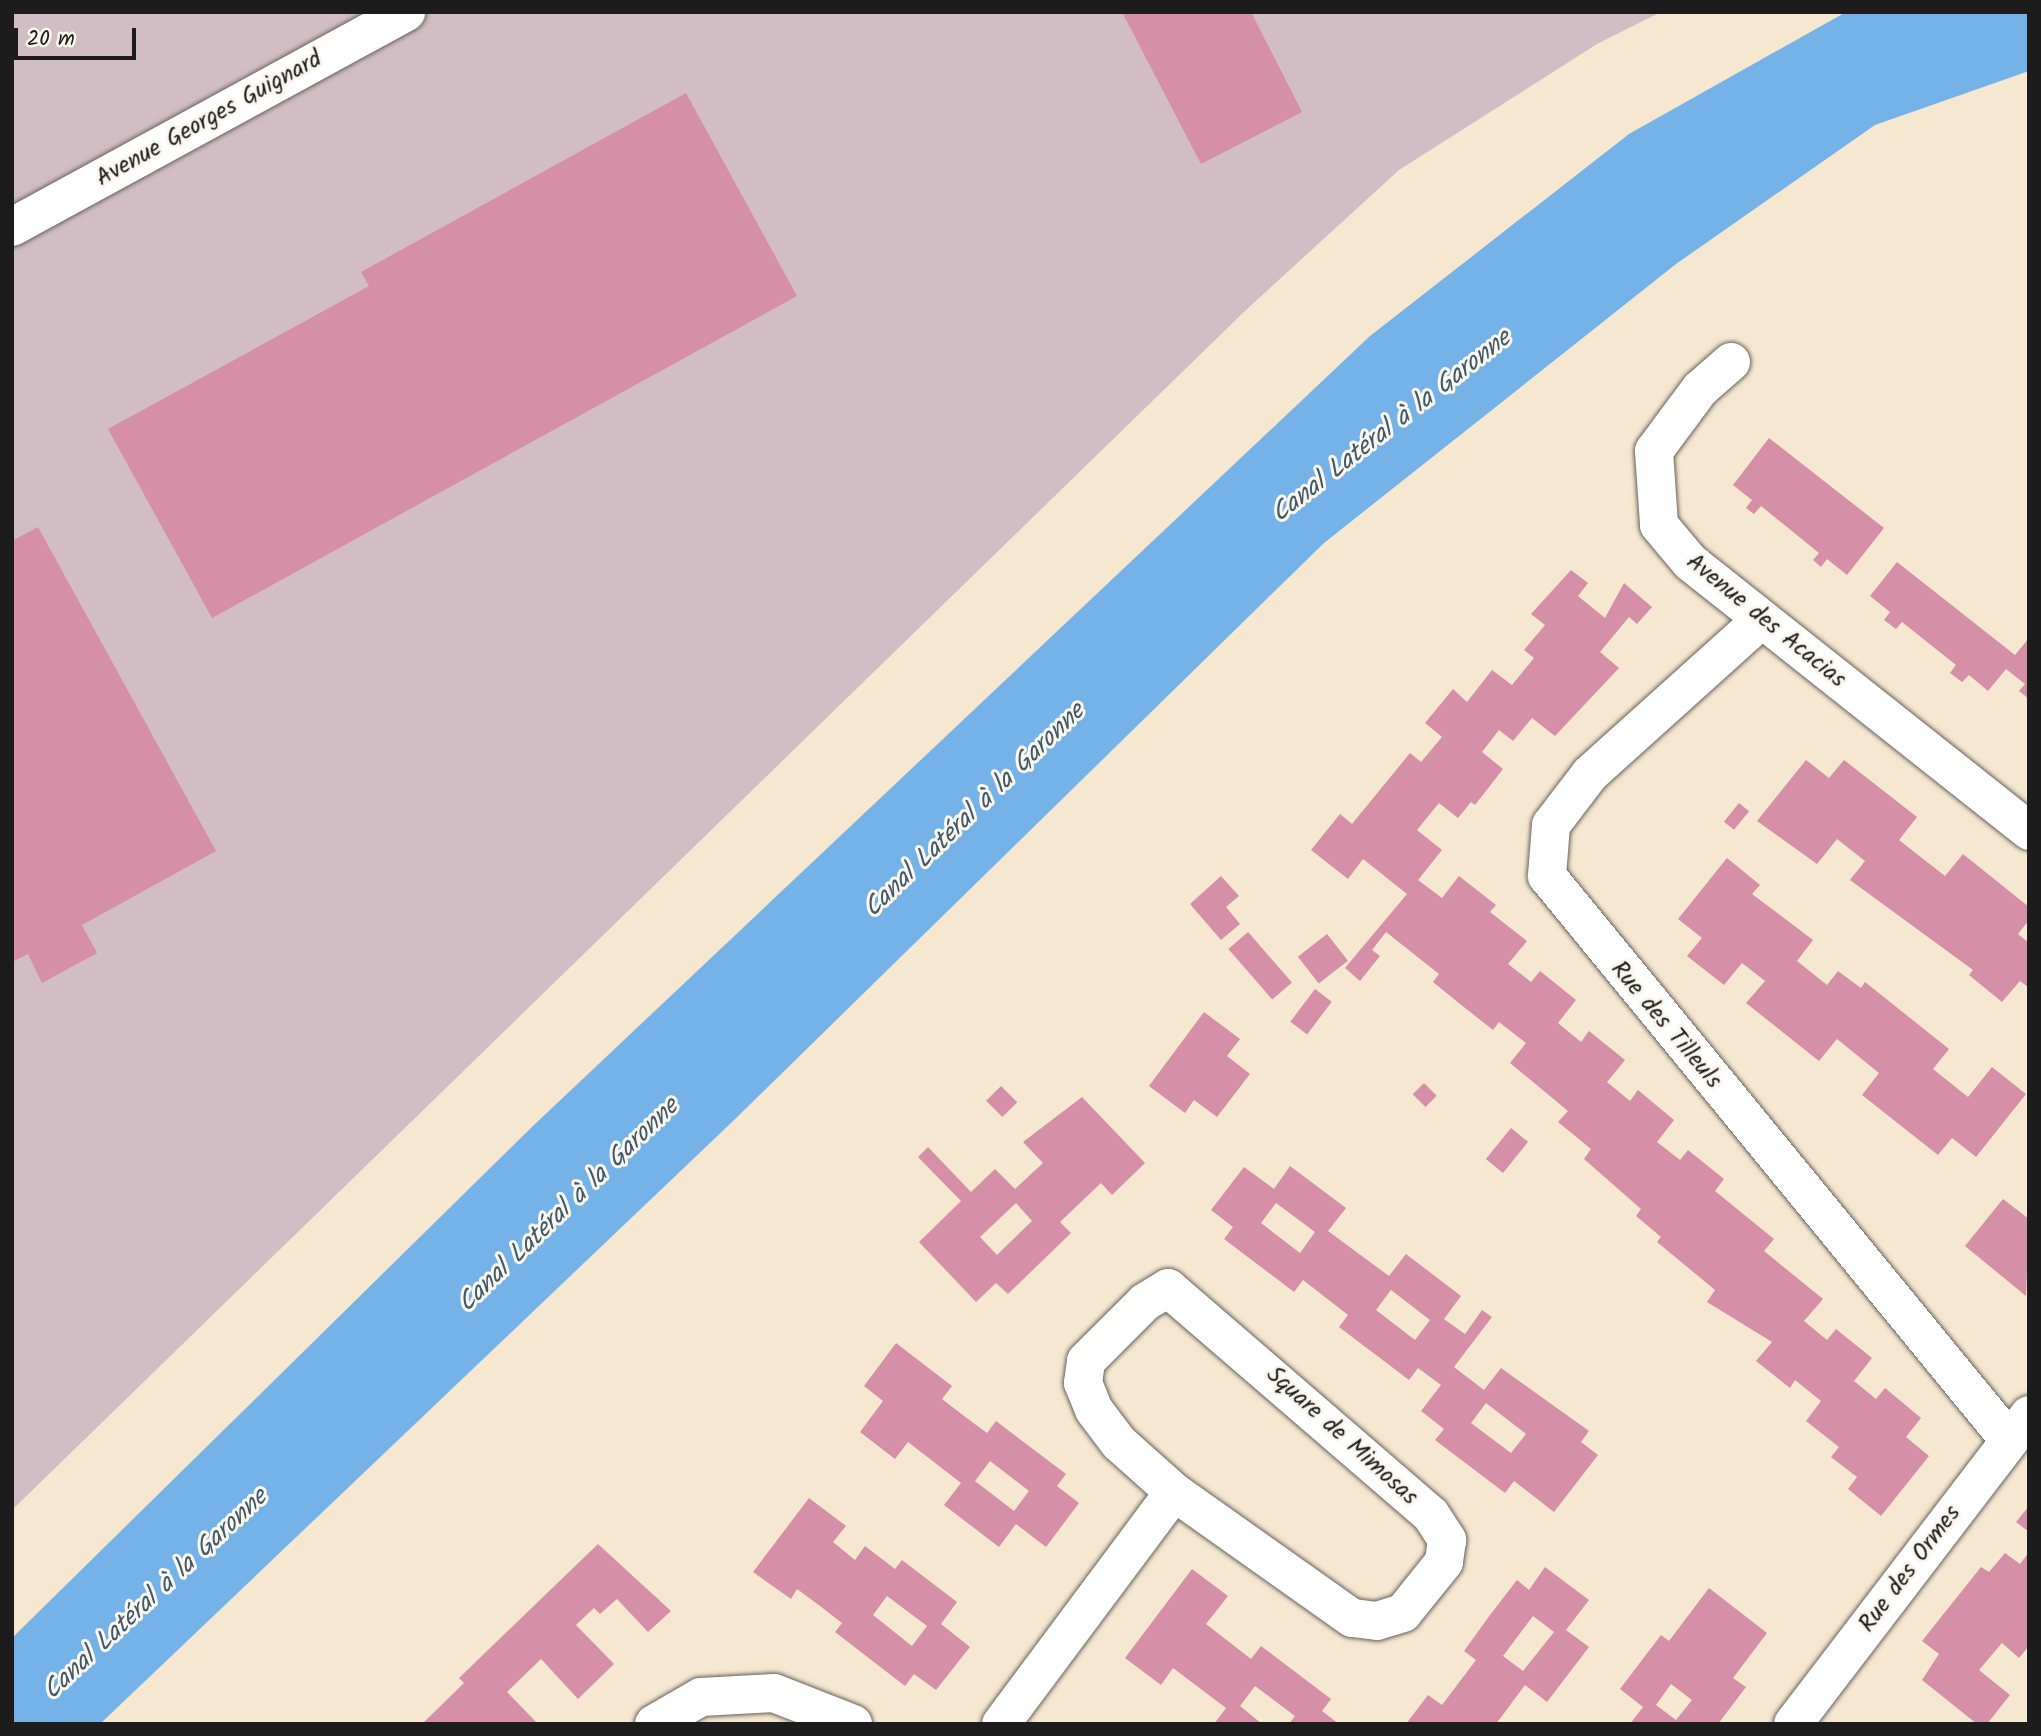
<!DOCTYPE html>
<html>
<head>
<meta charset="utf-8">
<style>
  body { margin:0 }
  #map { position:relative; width:2041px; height:1736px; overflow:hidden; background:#f6e7d1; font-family:Kalam,sans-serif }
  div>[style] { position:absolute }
  .industrial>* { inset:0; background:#d2bdc5 }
  .water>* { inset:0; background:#75b2e7 }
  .building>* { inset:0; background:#d58fa6; transform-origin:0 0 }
  .roads { filter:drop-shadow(0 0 2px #68635b) drop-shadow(0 0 2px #68635b) }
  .street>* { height:38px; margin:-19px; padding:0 19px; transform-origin:19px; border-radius:19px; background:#fff }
  .secondary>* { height:38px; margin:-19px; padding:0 19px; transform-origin:19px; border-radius:19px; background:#fff }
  span { translate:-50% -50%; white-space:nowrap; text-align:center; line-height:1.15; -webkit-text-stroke:6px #fbf7ec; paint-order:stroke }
  .street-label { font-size:24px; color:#1c1c1c }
  .water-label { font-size:26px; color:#40586d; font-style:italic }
  .frame { position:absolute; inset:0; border:14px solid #1c1c1c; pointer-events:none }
  .scale { position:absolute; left:14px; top:28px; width:122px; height:32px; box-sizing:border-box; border:4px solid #1c1c1c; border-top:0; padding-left:9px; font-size:21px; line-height:24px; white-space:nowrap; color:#1c1c1c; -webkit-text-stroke:5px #fbf7ec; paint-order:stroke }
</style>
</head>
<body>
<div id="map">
  <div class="industrial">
    <div style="clip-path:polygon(12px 12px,1661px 12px,1597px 44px,1399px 170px,1246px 310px,12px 1510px)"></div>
  </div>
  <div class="water">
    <div style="clip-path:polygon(1846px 12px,2029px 12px,2029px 71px,1875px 125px,1676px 264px,1324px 543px,731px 1123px,100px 1724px,12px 1724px,12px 1638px,534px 1125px,1370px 336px,1629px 134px)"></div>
  </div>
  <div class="building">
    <div style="clip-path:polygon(1122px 12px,1251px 12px,1302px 112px,1201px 164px)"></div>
    <div style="clip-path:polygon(686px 93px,797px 296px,212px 618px,108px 429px,369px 286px,361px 272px)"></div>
    <div style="clip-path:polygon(1769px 438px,1884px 528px,1847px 575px,1827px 559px,1821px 567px,1813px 560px,1819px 553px,1761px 506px,1754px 514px,1746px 508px,1752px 500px,1733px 485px)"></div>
    <div style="clip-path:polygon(38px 527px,216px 851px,82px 925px,97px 953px,42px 983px,28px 954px,12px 962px,12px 541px)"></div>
    <div style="clip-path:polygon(1897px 562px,2015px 655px,2029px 638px,2029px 699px,2019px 691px,2025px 684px,2006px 669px,1988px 691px,1969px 675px,1962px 682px,1950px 673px,1956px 665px,1902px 622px,1896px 629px,1884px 620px,1890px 612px,1870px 596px)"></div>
    <div style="clip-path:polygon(1571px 570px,1588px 583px,1578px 596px,1605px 618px,1624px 583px,1652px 607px,1637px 624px,1629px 617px,1600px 652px,1619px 668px,1555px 736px,1532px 718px,1513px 741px,1499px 730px,1482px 752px,1503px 769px,1475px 805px,1471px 802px,1458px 818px,1439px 803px,1417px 830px,1442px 850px,1418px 880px,1442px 898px,1459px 876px,1496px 905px,1490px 912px,1527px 941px,1508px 964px,1531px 982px,1540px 971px,1576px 1000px,1558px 1023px,1581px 1042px,1589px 1031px,1625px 1060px,1607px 1082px,1630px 1101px,1638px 1090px,1674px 1120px,1657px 1142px,1680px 1160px,1688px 1150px,1724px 1179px,1715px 1191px,1774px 1239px,1764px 1251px,1823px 1299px,1804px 1321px,1827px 1340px,1836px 1329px,1872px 1358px,1854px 1381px,1876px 1399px,1885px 1388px,1921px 1418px,1906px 1437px,1929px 1456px,1881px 1516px,1848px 1489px,1857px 1477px,1831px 1457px,1839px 1447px,1806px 1421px,1821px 1401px,1795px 1380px,1790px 1388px,1756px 1361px,1772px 1342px,1707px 1302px,1715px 1290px,1657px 1242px,1661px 1237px,1636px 1216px,1641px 1209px,1584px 1159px,1591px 1149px,1558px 1122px,1568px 1111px,1510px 1063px,1526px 1043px,1499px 1022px,1493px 1030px,1460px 1004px,1433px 982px,1439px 974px,1386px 932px,1372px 950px,1380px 956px,1360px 981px,1345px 968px,1407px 894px,1363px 859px,1348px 879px,1311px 850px,1340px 814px,1352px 824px,1410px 753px,1421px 762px,1442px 737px,1425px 723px,1453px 689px,1467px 702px,1492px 670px,1512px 685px,1534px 658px,1524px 650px,1545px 625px,1531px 614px)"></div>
    <div style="clip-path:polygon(1806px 760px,1829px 778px,1844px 760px,1917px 817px,1899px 840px,1945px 876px,1963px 854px,2029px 907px,2029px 920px,2018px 934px,2029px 943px,2029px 988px,2020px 981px,2002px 1002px,1969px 975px,1973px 970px,1850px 880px,1865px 861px,1837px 839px,1817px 864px,1757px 821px)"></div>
    <div style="left:1739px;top:803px;width:13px;height:24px;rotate:39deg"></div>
    <div style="clip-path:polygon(1727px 858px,1760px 885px,1752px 894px,1813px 940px,1797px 961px,1827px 985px,1838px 971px,1861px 988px,1865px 982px,1949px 1049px,1933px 1069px,1968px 1097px,1992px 1067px,2026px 1094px,1976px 1157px,1952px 1138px,1938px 1155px,1862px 1095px,1879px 1073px,1837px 1039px,1819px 1061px,1746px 1003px,1765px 981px,1742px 963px,1724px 985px,1687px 956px,1702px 938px,1678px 919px)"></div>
    <div style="clip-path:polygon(1221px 876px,1239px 896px,1226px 907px,1240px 924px,1221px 940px,1190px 904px)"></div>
    <div style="left:1248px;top:932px;width:67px;height:26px;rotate:49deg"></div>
    <div style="left:1327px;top:934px;width:34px;height:37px;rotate:52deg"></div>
    <div style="left:1315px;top:989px;width:21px;height:41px;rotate:37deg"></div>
    <div style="clip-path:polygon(1204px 1012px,1240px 1039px,1227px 1056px,1250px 1074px,1217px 1117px,1194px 1100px,1185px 1113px,1149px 1086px)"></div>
    <div style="left:1424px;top:1083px;width:18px;height:16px;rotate:45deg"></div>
    <div style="left:1001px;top:1086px;width:23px;height:21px;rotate:45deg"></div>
    <div style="clip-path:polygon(evenodd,1082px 1097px,1145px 1163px,1112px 1195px,1101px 1183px,1060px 1222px,1071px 1233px,1008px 1294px,996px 1283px,976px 1302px,919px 1242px,961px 1201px,918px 1157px,928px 1147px,971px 1192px,995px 1169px,1015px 1189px,1043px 1163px,1023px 1142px,1082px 1097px,1016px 1203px,1032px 1221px,997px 1255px,980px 1237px,1016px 1203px)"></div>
    <div style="left:1511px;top:1128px;width:22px;height:40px;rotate:39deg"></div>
    <div style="clip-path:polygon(evenodd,1290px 1166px,1346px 1208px,1328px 1231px,1389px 1276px,1406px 1254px,1461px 1296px,1444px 1319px,1465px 1334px,1482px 1310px,1492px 1317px,1454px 1367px,1484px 1390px,1501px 1368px,1589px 1431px,1581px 1442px,1598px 1455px,1554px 1512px,1514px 1481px,1505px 1493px,1435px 1440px,1444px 1429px,1421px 1411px,1441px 1385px,1418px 1368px,1409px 1380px,1339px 1327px,1348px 1315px,1303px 1280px,1294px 1292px,1224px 1239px,1233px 1227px,1211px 1210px,1244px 1167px,1274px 1189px,1290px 1166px,1276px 1203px,1315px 1232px,1300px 1253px,1261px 1223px,1276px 1203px,1290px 1166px,1391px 1290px,1430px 1320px,1415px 1340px,1376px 1310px,1391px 1290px,1290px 1166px,1486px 1403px,1526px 1434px,1511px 1453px,1471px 1423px,1486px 1403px)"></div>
    <div style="clip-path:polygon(2003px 1199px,2029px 1219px,2026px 1296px,1965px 1246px)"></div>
    <div style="clip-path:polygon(evenodd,896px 1343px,952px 1386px,942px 1399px,964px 1416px,987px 1433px,996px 1421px,1066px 1474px,1057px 1486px,1079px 1503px,1046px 1547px,1016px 1524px,999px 1547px,944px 1505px,961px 1483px,908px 1442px,895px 1459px,860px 1432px,883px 1401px,864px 1386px,896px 1343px,990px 1461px,1029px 1491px,1014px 1511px,975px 1481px,990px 1461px)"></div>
    <div style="clip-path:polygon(evenodd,809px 1498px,846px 1526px,833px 1542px,855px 1560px,865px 1546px,895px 1569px,902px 1560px,957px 1602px,941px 1624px,970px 1647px,936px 1690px,914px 1674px,905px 1686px,835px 1632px,842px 1623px,820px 1606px,797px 1589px,791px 1599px,753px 1572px,809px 1498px,887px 1596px,927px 1626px,912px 1646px,873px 1615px,887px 1596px)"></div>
    <div style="clip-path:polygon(2029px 1506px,2029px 1532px,2016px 1522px)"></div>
    <div style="clip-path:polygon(598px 1544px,671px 1611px,648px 1632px,617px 1599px,600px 1614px,594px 1608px,576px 1625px,614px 1664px,578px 1699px,541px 1659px,507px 1692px,538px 1724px,422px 1724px,464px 1683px,459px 1678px)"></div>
    <div style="clip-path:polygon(2029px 1552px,2029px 1646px,2019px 1658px,2002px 1643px,1979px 1670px,2010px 1695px,1987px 1724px,1977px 1724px,1922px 1680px,1939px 1654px,1922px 1641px,1981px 1567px,1989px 1572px,2005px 1553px,2020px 1564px)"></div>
    <div style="clip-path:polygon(evenodd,1545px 1567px,1589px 1600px,1566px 1630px,1589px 1647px,1547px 1702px,1525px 1685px,1496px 1724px,1406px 1724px,1428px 1695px,1442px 1705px,1476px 1660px,1464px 1651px,1490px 1615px,1517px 1580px,1529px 1590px,1545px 1567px,1533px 1616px,1554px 1632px,1523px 1671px,1503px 1656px,1533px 1616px)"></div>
    <div style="clip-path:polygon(1192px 1569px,1228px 1596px,1206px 1624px,1251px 1659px,1261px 1646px,1331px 1699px,1322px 1711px,1339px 1724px,1289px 1724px,1295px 1716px,1255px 1686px,1240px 1706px,1262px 1724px,1214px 1724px,1226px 1708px,1173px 1668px,1161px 1685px,1125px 1658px)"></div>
    <div style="clip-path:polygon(evenodd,1709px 1588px,1767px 1633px,1733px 1678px,1746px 1687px,1718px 1724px,1630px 1724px,1643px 1707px,1620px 1689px,1661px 1635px,1669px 1641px,1709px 1588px,1671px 1684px,1692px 1700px,1676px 1720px,1656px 1705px,1671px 1684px)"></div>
  </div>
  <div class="roads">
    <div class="street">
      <div style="left:1731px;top:362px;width:41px;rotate:138.9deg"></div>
      <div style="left:1700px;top:389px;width:77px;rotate:126.6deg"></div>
      <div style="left:1654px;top:451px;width:74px;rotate:86.1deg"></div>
      <div style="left:1659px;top:525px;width:48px;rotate:50deg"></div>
      <div style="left:1690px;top:562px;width:433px;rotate:38.4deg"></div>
      <div style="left:1761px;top:620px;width:230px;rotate:138deg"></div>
      <div style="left:1590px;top:774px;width:64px;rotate:127.4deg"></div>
      <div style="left:1551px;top:825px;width:51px;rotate:94.5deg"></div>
      <div style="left:1547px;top:876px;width:729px;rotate:50.68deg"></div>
      <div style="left:1168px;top:1288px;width:347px;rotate:40.8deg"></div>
      <div style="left:1431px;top:1515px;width:30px;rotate:57deg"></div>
      <div style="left:1447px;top:1540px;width:22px;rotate:98deg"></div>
      <div style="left:1444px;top:1562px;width:65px;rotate:128.8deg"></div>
      <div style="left:1403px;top:1613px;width:27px;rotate:163deg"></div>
      <div style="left:1377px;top:1621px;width:25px;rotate:-173deg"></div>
      <div style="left:1352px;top:1618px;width:218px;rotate:-144.7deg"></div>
      <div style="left:1174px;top:1492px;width:74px;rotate:-138.3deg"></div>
      <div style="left:1119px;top:1443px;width:41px;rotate:-127.1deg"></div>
      <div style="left:1094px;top:1410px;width:29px;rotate:-112deg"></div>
      <div style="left:1083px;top:1383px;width:22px;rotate:-82deg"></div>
      <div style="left:1086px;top:1361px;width:83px;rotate:-45deg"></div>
      <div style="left:1145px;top:1302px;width:27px;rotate:-31deg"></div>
      <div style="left:654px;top:1724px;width:54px;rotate:-29.9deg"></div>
      <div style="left:701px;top:1697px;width:73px;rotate:-3.1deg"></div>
      <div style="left:774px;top:1693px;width:85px;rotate:21.4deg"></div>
      <div style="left:1001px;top:1724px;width:289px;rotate:-53.3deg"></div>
      <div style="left:1793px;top:1724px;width:389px;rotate:-52.6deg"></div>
    </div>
    <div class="secondary">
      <div style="left:12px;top:227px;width:449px;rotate:-28.6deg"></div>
    </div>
  </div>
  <div class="street-label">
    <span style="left:209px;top:119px;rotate:-29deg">Avenue Georges Guignard</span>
    <span style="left:1766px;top:621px;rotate:39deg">Avenue des Acacias</span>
    <span style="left:1666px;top:1025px;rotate:50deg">Rue des Tilleuls</span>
    <span style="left:1342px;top:1436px;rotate:42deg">Square de Mimosas</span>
    <span style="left:1910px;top:1569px;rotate:-53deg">Rue des Ormes</span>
  </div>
  <div class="water-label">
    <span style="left:1392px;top:427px;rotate:-38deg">Canal Latéral à la Garonne</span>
    <span style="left:975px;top:811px;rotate:-44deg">Canal Latéral à la Garonne</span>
    <span style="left:569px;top:1206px;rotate:-44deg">Canal Latéral à la Garonne</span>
    <span style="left:156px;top:1595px;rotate:-43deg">Canal Latéral à la Garonne</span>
  </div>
  <div class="frame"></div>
  <div class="scale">20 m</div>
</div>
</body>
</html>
